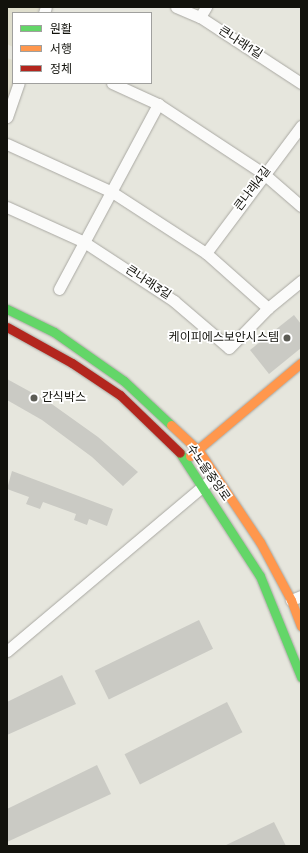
<!DOCTYPE html>
<html>
<head>
<meta charset="utf-8">
<style>
  body { margin:0 }
  #map { position:relative; width:308px; height:853px; overflow:hidden; background:#e6e6dd; font-family:"Space Grotesk","Noto Sans KR",sans-serif }
  div>[style] { position:absolute }
  .built>* { inset:0; background:#dfdecd }
  .building>* { inset:0; background:#cacac4; transform-origin:0 0 }
  .roads { filter:drop-shadow(0 0 1px #a9a8a2) drop-shadow(0 0 1px #a9a8a2) }
  .street>* { height:11px; margin:-5.5px; padding:0 5.5px; transform-origin:5.5px; border-radius:5.5px; background:#fbfbfa }
  .fast>* { height:9px; margin:-4.5px; padding:0 4.5px; transform-origin:4.5px; border-radius:4.5px; background:#63d668 }
  .slow>* { height:9px; margin:-4.5px; padding:0 4.5px; transform-origin:4.5px; border-radius:4.5px; background:#ff974d }
  .jam>* { height:9px; margin:-4.5px; padding:0 4.5px; transform-origin:4.5px; border-radius:4.5px; background:#b3261e }
  .dots>* { width:11px; height:11px; translate:-50% -50%; box-sizing:border-box; border:2px solid #fff; border-radius:50% }
  span { translate:-50% -50%; white-space:nowrap; text-align:center; line-height:1.15; -webkit-text-stroke:3.5px #fff; paint-order:stroke }
  .street-label { font-size:12px; color:#12120c }
  .poi-label { font-size:12px; color:#12120c }
  .right { translate:-100% -50%; text-align:right }
  .left { translate:0 -50%; text-align:left }
  .frame { position:absolute; inset:0; border:8px solid #12120c; pointer-events:none }
  .legend { position:absolute; left:12px; top:12px; width:140px; height:72px; box-sizing:border-box; background:#fff; border:1px solid #a0a09e; margin:0; padding:5px 7px; list-style:none; font-size:12px; color:#12120c }
  .legend li { display:flex; align-items:center; gap:8px; height:20px }
  .legend b { width:20px; border:1px solid #a0a09e }
</style>
</head>
<body>
<div id="map">
  <div class="built">
    <div style="clip-path:polygon(7px 7px,40px 7px,37px 13px,13px 13px,13px 47px,7px 44px)"></div>
    <div style="clip-path:polygon(7px 58px,13px 60px,14px 83px,7px 101px)"></div>
  </div>
  <div class="building">
    <div style="clip-path:polygon(294px 315px,301px 324px,301px 348px,269px 374px,250px 350px)"></div>
    <div style="clip-path:polygon(7px 379px,49px 402px,98px 437px,138px 472px,123px 486px,92px 457px,42px 420px,7px 400px)"></div>
    <div style="clip-path:polygon(12px 471px,113px 509px,107px 526px,89px 519px,87px 525px,74px 520px,76px 514px,43px 502px,40px 509px,26px 504px,29px 497px,7px 489px)"></div>
    <div style="left:199px;top:620px;width:32px;height:116px;rotate:64deg"></div>
    <div style="clip-path:polygon(62px 675px,76px 704px,7px 735px,7px 702px)"></div>
    <div style="left:227px;top:702px;width:34px;height:115px;rotate:63deg"></div>
    <div style="clip-path:polygon(97px 765px,111px 794px,7px 842px,7px 809px)"></div>
    <div style="clip-path:polygon(274px 822px,286px 846px,224px 846px)"></div>
  </div>
  <div class="roads">
    <div class="street">
      <div style="left:176px;top:7px;width:26px;rotate:23deg"></div>
      <div style="left:200px;top:17px;width:121px;rotate:33.2deg"></div>
      <div style="left:44px;top:13px;width:6px;rotate:-72deg"></div>
      <div style="left:200px;top:17px;width:12px;rotate:-59deg"></div>
      <div style="left:112px;top:83px;width:51px;rotate:24.5deg"></div>
      <div style="left:158px;top:104px;width:127px;rotate:33.4deg"></div>
      <div style="left:264px;top:174px;width:49px;rotate:40.9deg"></div>
      <div style="left:7px;top:117px;width:36px;rotate:-71deg"></div>
      <div style="left:7px;top:144px;width:115px;rotate:24.6deg"></div>
      <div style="left:112px;top:192px;width:112px;rotate:33deg"></div>
      <div style="left:206px;top:253px;width:83px;rotate:41.6deg"></div>
      <div style="left:7px;top:207px;width:85px;rotate:24.4deg"></div>
      <div style="left:84px;top:242px;width:108px;rotate:33.2deg"></div>
      <div style="left:174px;top:301px;width:72px;rotate:40.5deg"></div>
      <div style="left:229px;top:348px;width:56px;rotate:-45.7deg"></div>
      <div style="left:268px;top:308px;width:43px;rotate:-39.3deg"></div>
      <div style="left:206px;top:253px;width:159px;rotate:-53.2deg"></div>
      <div style="left:59px;top:289px;width:210px;rotate:-61.8deg"></div>
      <div style="left:291px;top:600px;width:11px;rotate:-22deg"></div>
      <div style="left:7px;top:651px;width:263px;rotate:-40.1deg"></div>
    </div>
    <div class="fast">
      <div style="left:7px;top:309px;width:52px;rotate:26.1deg"></div>
      <div style="left:54px;top:332px;width:85px;rotate:35deg"></div>
      <div style="left:124px;top:381px;width:64px;rotate:43.1deg"></div>
      <div style="left:180px;top:453px;width:147px;rotate:57deg"></div>
      <div style="left:260px;top:576px;width:109px;rotate:67.9deg"></div>
    </div>
    <div class="slow">
      <div style="left:171px;top:425px;width:38px;rotate:43deg"></div>
      <div style="left:199px;top:451px;width:110px;rotate:56.2deg"></div>
      <div style="left:260px;top:542px;width:66px;rotate:61.9deg"></div>
      <div style="left:291px;top:600px;width:28px;rotate:69deg"></div>
      <div style="left:190px;top:456px;width:145px;rotate:-40deg"></div>
    </div>
    <div class="jam">
      <div style="left:7px;top:327px;width:74px;rotate:29deg"></div>
      <div style="left:72px;top:363px;width:58px;rotate:33.7deg"></div>
      <div style="left:120px;top:395px;width:83px;rotate:44deg"></div>
    </div>
  </div>
  <div class="dots">
    <div style="left:287px;top:338px;background:#5c5c55"></div>
    <div style="left:34px;top:398px;background:#5c5c55"></div>
  </div>
  <div class="street-label">
    <span style="left:240px;top:43px;rotate:33deg">큰나래1길</span>
    <span style="left:253px;top:189px;rotate:-53deg">큰나래4길</span>
    <span style="left:148px;top:283px;rotate:33deg">큰나래3길</span>
    <span style="left:208px;top:473px;rotate:55deg">수노을중앙로</span>
  </div>
  <div class="poi-label">
    <span class="right" style="left:279px;top:338px">케이피에스보안시스템</span>
    <span class="left" style="left:42px;top:398px">간식박스</span>
  </div>
  <div class="frame"></div>
  <ul class="legend">
  <li><b style="height:5px;background:#63d668"></b>원활</li>
  <li><b style="height:5px;background:#ff974d"></b>서행</li>
  <li><b style="height:5px;background:#b3261e"></b>정체</li>
  </ul>
</div>
</body>
</html>
